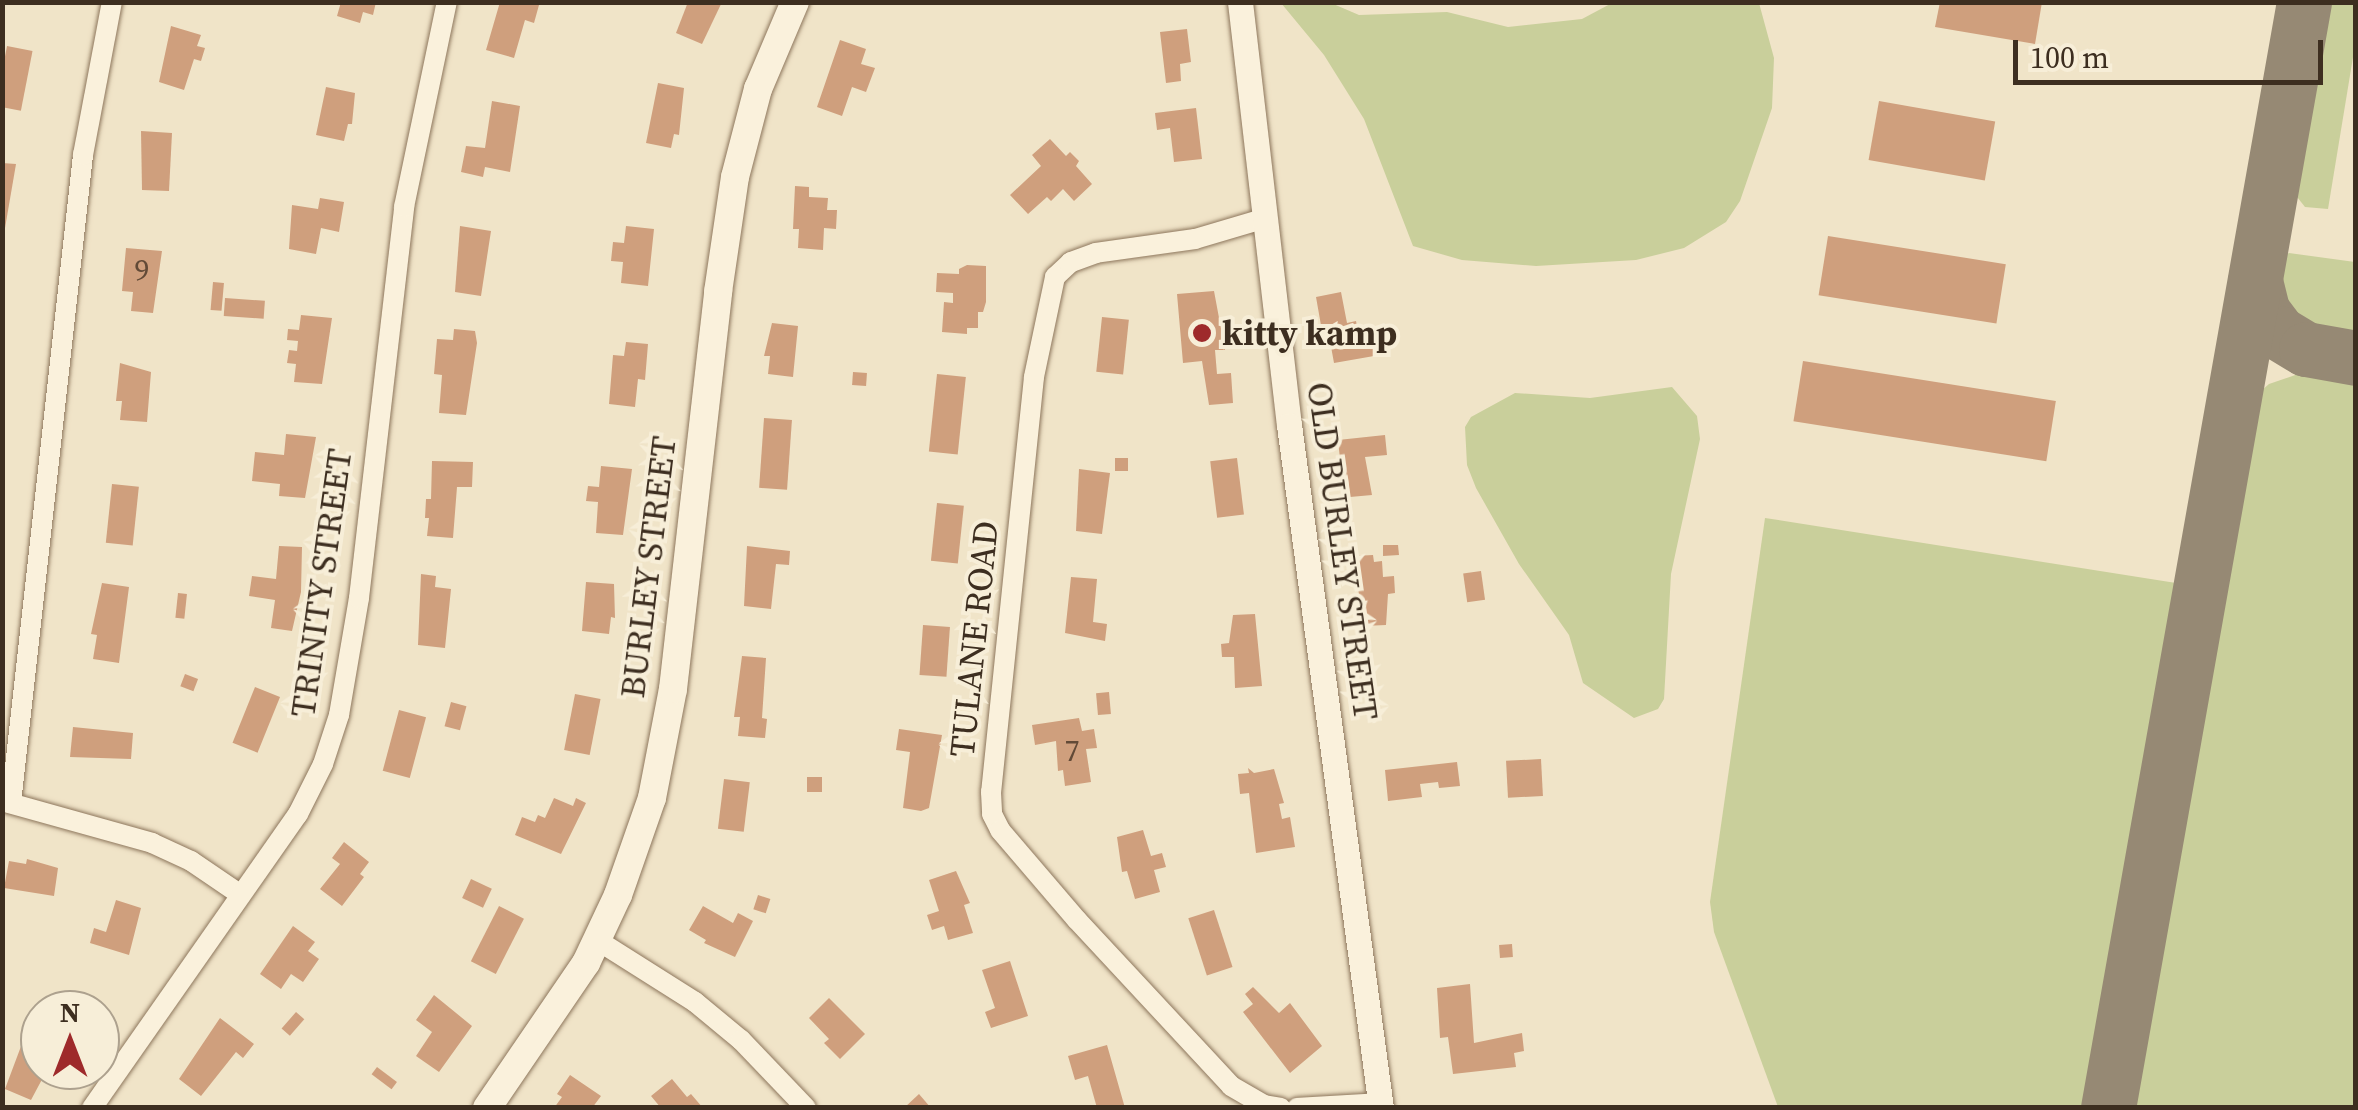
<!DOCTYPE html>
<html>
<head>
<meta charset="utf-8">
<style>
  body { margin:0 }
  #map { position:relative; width:2358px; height:1110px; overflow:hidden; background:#f0e4c8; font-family:"Source Serif 4",serif }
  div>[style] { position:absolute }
  .green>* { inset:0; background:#c9cf9b }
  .taxiway>* { height:55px; margin:-27.5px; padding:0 27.5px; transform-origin:27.5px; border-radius:27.5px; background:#968974 }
  .building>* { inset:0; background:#cf9f7d; transform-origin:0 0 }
  .roads { filter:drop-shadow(0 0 2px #8d765c) drop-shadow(0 0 2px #8d765c) }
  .minor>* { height:20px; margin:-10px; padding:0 10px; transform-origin:10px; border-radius:10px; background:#faf1dc }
  .tertiary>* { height:25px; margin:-12.5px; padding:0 12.5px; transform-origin:12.5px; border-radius:12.5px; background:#faf1dc }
  .secondary>* { height:28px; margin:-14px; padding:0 14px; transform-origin:14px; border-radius:14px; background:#faf1dc }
  .dots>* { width:28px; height:28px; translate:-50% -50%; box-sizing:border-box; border:5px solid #f7eed8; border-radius:50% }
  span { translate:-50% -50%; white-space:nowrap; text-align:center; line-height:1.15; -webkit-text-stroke:8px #f7eed8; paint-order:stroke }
  .number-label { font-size:30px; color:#624a37 }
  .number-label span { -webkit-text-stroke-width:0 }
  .poi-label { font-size:35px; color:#3d2e20; font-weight:700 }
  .left { translate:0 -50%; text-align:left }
  .street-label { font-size:35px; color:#3d2e20 }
  .frame { position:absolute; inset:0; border:5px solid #3d2e20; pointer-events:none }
  .north { position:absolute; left:20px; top:990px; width:100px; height:100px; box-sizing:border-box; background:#f7eed8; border:2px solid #ada18e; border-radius:50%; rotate:0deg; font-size:28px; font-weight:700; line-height:40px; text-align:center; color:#3d2e20 }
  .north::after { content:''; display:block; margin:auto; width:35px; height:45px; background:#9e2a2b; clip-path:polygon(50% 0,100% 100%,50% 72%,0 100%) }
  .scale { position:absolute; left:2013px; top:40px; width:310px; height:45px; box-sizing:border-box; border:5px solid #3d2e20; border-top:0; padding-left:12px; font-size:30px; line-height:35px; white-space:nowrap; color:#3d2e20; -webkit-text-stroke:8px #f7eed8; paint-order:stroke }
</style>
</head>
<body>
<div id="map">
  <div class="green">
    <div style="clip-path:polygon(1281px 3px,1331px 3px,1359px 15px,1447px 12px,1508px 27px,1582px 19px,1612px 3px,1759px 3px,1774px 58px,1772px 108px,1740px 201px,1726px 222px,1684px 248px,1636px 260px,1536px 266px,1462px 260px,1413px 246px,1364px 119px,1324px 55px)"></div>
    <div style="clip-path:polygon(2323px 3px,2356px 3px,2355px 45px,2328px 209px,2305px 207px,2290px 188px)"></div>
    <div style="clip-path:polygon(2289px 253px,2355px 262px,2355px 335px,2310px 326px,2285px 310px,2274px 279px,2280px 258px)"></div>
    <div style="clip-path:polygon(2301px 373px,2355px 383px,2355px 1107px,2126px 1107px,2254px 397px,2269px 384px)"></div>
    <div style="clip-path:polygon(1672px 387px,1697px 416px,1700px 439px,1671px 574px,1664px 699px,1658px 709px,1634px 718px,1583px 683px,1569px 635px,1519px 564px,1476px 488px,1467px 465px,1465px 427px,1471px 417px,1515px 393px,1590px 398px)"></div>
    <div style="clip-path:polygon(1765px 518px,2176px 583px,2086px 1107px,1778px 1107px,1714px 932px,1710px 902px)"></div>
  </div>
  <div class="taxiway">
    <div style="left:2255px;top:281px;width:32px;rotate:76deg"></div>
    <div style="left:2263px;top:312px;width:26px;rotate:53deg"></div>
    <div style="left:2279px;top:333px;width:31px;rotate:31deg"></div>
    <div style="left:2306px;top:349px;width:51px;rotate:10.2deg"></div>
    <div style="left:2108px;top:1108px;width:1123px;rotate:-79.95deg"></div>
  </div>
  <div class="building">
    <div style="clip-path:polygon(341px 2px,376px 2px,373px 15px,363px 12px,360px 23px,337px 16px)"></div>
    <div style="clip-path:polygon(500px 2px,539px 5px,534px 23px,525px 20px,514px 58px,486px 50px)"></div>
    <div style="clip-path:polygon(688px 2px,722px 2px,702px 44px,676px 33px)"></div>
    <div style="clip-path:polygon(1940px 2px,2042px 2px,2035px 44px,1935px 27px)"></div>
    <div style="clip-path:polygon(171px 26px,201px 35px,197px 46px,205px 48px,201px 61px,194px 59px,184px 90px,159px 82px)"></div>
    <div style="clip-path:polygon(1187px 29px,1191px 62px,1180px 64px,1181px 81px,1166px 83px,1160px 32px)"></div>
    <div style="clip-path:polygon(840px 40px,866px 49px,861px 64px,875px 68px,866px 92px,852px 87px,842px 116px,817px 107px)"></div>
    <div style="left:7px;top:46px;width:26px;height:61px;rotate:11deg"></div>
    <div style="clip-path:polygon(658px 83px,684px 88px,679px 135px,674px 134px,671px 148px,646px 143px)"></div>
    <div style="clip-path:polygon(326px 87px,355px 93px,352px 124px,348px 124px,344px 141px,316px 135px)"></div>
    <div style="clip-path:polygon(492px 101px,520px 106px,510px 172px,485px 167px,483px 177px,461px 172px,466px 146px,485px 148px)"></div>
    <div style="left:1879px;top:101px;width:118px;height:60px;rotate:10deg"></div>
    <div style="clip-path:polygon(1196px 108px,1202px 159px,1174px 162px,1170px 128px,1157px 130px,1155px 113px)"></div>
    <div style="clip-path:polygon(141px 131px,172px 133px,169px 191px,142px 190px)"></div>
    <div style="clip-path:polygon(1050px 139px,1066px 156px,1070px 152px,1079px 161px,1076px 166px,1092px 184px,1074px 201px,1063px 189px,1051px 201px,1047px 197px,1028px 214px,1010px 195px,1041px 166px,1032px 155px)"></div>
    <div style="clip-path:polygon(2px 163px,16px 164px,5px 228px,2px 228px)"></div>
    <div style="clip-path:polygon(795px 186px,809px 187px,809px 197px,828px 198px,827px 210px,837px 210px,836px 229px,824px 228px,823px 250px,798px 248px,799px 229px,793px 229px)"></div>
    <div style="clip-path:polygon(320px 198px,344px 202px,339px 232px,321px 228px,316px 254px,289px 249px,292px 205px,318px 209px)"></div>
    <div style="clip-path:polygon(460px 226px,491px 231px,481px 296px,455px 292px)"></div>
    <div style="clip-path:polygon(626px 226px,654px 229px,648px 286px,621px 283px,623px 262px,611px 261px,613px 242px,624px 243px)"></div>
    <div style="left:1828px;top:236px;width:180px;height:60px;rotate:9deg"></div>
    <div style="clip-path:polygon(126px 248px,162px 251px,153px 313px,131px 311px,133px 292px,122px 291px)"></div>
    <div style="clip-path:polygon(967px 265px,986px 266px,986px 302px,983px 312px,978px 312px,978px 328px,967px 328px,967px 334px,942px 332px,944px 302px,953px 303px,953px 293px,936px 292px,937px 273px,959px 274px,959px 269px)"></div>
    <div style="left:213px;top:282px;width:11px;height:28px;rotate:5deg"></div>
    <div style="clip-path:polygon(1214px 291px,1225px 350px,1215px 350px,1217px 374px,1231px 373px,1233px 403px,1209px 405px,1202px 361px,1183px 363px,1177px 294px)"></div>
    <div style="clip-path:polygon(1341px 292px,1347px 323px,1356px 321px,1358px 331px,1370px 329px,1374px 356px,1334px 363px,1330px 341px,1338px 339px,1337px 329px,1322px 331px,1316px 297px)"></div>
    <div style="left:225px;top:298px;width:40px;height:18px;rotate:4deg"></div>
    <div style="clip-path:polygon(301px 315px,332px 318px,322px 384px,294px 382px,296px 364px,287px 363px,289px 350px,297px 351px,298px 341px,287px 340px,288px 329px,299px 330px)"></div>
    <div style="left:1102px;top:317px;width:27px;height:55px;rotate:6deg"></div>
    <div style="clip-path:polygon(772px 323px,798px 326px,793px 377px,768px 374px,770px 356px,764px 356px)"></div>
    <div style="clip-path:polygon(454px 329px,475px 331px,477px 343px,466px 415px,439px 413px,442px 375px,434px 374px,437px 339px,453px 340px)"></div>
    <div style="clip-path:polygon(626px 342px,648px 344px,645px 380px,638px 379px,635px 407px,609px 404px,613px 355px,624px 356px)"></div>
    <div style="left:1803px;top:361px;width:256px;height:61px;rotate:9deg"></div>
    <div style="clip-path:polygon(120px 363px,151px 372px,147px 422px,120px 420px,122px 401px,116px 401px)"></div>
    <div style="left:853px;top:372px;width:14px;height:13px;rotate:4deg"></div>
    <div style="left:937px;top:374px;width:29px;height:78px;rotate:6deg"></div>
    <div style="left:764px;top:418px;width:28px;height:70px;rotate:4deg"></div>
    <div style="clip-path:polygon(286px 434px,316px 437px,305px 498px,279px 496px,280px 484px,252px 481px,255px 452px,284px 455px)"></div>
    <div style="clip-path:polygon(1385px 435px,1387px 455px,1365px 457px,1372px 495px,1350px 497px,1348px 478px,1342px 478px,1338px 440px)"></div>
    <div style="left:1115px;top:458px;width:13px;height:13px"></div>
    <div style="left:1237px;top:458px;width:57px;height:27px;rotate:83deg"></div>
    <div style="clip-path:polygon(432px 461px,473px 462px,472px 487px,457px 487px,453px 538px,427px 536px,429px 518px,425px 518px,426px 499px,431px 499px)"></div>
    <div style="clip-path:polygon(601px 466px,632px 469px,623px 535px,596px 533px,598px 502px,586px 501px,588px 486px,599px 487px)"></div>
    <div style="clip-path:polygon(1079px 469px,1110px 473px,1102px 534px,1076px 531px)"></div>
    <div style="left:112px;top:484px;width:27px;height:59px;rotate:6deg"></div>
    <div style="left:937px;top:503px;width:27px;height:58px;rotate:6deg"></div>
    <div style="clip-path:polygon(1383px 545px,1398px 545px,1399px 555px,1383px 556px)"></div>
    <div style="clip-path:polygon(279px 546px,302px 547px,301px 592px,292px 631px,271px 628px,275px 600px,249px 596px,252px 576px,276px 579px)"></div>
    <div style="clip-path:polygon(747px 546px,790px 551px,789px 565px,776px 564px,771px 609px,744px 606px)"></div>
    <div style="clip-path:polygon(1373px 555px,1374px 562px,1382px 561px,1383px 577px,1394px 576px,1395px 593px,1388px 594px,1386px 625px,1363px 626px,1354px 556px)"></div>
    <div style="left:1481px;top:571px;width:29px;height:18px;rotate:82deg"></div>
    <div style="clip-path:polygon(421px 574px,436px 576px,435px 587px,451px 589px,445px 648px,418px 645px)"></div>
    <div style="clip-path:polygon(1071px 577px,1097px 579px,1093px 622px,1107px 624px,1105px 641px,1065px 633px)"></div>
    <div style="clip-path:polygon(586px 582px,614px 584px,615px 618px,611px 617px,609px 634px,582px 631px)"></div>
    <div style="clip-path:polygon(102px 583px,129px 587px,119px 663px,93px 659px,97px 635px,91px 634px)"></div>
    <div style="left:178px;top:593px;width:9px;height:25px;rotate:6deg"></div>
    <div style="clip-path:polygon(1255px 614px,1262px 686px,1235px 688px,1234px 657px,1222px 657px,1221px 644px,1229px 643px,1233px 615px)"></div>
    <div style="left:923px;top:625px;width:27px;height:50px;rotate:4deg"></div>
    <div style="clip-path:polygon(742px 656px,766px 658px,762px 718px,767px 719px,765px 738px,738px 736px,740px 717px,734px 717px)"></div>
    <div style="left:185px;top:674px;width:14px;height:13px;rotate:21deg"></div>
    <div style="left:255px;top:687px;width:27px;height:60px;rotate:22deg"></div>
    <div style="left:1109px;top:692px;width:22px;height:13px;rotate:85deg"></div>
    <div style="left:575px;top:694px;width:26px;height:57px;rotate:11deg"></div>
    <div style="left:451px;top:702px;width:16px;height:25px;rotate:15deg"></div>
    <div style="left:399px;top:710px;width:28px;height:63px;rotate:15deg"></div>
    <div style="clip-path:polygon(1079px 718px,1082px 731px,1094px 729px,1097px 748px,1086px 749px,1091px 782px,1065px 786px,1063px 770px,1058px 771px,1056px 741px,1035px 745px,1032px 725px)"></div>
    <div style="clip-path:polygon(73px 727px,133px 733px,131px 759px,70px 757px)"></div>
    <div style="clip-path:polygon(899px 729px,942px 735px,929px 808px,921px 811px,903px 808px,910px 752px,896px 750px)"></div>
    <div style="left:1541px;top:759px;width:37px;height:35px;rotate:87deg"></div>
    <div style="clip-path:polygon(1457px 762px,1460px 786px,1439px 788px,1438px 782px,1420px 784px,1422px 797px,1388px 801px,1385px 770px)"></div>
    <div style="clip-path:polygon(1248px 768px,1254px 773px,1274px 769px,1284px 803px,1279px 804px,1282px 819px,1290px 817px,1295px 847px,1256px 853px,1249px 793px,1240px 794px,1238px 774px,1249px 773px)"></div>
    <div style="left:807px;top:777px;width:15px;height:15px"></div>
    <div style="left:724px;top:779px;width:26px;height:50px;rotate:7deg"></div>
    <div style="clip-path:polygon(554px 798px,573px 806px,576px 798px,586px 803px,561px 854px,515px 835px,522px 817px,535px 822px,538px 815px,545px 818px)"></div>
    <div style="clip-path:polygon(1143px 830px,1151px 856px,1162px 853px,1166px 867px,1154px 870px,1160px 892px,1135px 899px,1127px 871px,1122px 872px,1117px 837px)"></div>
    <div style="clip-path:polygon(344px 842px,369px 862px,360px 874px,364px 877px,342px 906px,320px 889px,340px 864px,332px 858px)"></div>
    <div style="clip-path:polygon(27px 859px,58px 868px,54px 896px,4px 888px,9px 861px,26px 864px)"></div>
    <div style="clip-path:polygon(956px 871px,970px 903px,964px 905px,973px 933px,948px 940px,944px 926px,932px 930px,927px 915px,939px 911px,929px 880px)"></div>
    <div style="left:471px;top:879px;width:23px;height:21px;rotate:25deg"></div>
    <div style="left:758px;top:895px;width:13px;height:15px;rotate:18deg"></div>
    <div style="clip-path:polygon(116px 900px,141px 908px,129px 955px,90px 943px,94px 928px,106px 932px)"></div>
    <div style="left:499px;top:906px;width:28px;height:62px;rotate:27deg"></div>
    <div style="clip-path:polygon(703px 906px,733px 923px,738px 913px,753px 921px,735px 957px,704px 943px,706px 940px,689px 930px)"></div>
    <div style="left:1214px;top:910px;width:60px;height:27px;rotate:72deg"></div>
    <div style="clip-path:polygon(293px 926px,315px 942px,308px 951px,319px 959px,303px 982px,291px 974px,281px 989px,260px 974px)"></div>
    <div style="left:1512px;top:944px;width:13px;height:13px;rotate:86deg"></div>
    <div style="clip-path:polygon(1010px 961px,1028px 1016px,991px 1028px,985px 1012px,995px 1008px,982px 970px)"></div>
    <div style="clip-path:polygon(1470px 984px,1474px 1043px,1522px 1033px,1524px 1051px,1514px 1053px,1516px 1067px,1453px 1074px,1448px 1037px,1440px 1038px,1437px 988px)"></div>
    <div style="clip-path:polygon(1253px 987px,1279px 1013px,1290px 1003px,1322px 1046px,1290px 1073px,1243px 1012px,1253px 1004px,1245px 994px)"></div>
    <div style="clip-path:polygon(434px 995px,472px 1026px,439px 1072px,416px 1056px,432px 1032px,416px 1020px)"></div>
    <div style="clip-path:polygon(829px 998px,865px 1034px,840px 1059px,824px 1043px,829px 1039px,809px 1018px)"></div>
    <div style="left:296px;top:1012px;width:11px;height:22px;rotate:41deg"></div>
    <div style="clip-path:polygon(220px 1018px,254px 1044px,243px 1058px,236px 1052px,201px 1096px,179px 1079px)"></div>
    <div style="clip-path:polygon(26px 1033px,40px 1039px,40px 1070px,47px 1070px,31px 1100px,5px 1089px)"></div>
    <div style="clip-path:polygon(1107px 1045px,1125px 1108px,1097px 1108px,1088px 1076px,1075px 1080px,1068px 1056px)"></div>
    <div style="left:377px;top:1067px;width:25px;height:9px;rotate:37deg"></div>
    <div style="clip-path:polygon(570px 1075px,601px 1096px,592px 1108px,554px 1108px,562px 1097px,557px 1094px)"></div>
    <div style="clip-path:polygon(672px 1079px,687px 1097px,691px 1094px,703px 1108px,661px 1108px,651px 1096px)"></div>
    <div style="clip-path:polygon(919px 1094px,931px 1108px,904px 1108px)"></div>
  </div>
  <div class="roads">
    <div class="minor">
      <div style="left:1266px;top:218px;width:74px;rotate:163.5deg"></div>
      <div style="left:1195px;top:239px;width:100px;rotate:172deg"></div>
      <div style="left:1096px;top:253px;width:27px;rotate:160deg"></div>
      <div style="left:1071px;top:262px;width:22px;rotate:137deg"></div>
      <div style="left:1055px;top:277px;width:102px;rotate:101.9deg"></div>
      <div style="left:1034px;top:377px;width:417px;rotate:95.9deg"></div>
      <div style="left:991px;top:792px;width:22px;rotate:87deg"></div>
      <div style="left:992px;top:814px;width:18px;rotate:63deg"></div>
      <div style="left:1000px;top:830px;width:118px;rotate:49.5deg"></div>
      <div style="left:1077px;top:920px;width:226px;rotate:47.1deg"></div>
      <div style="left:1231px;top:1086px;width:38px;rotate:30deg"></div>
      <div style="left:1264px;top:1105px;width:17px;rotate:10deg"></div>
      <div style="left:2px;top:801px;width:156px;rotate:15.6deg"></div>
      <div style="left:152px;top:843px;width:43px;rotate:24.8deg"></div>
      <div style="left:191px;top:861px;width:60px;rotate:34.2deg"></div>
      <div style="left:11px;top:803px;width:652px;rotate:-83.66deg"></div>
      <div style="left:83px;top:155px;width:156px;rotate:-79.3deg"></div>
      <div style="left:597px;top:940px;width:116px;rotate:32.3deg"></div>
      <div style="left:695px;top:1002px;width:60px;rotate:39.6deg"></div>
      <div style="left:741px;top:1040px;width:94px;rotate:46.3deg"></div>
      <div style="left:92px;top:1108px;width:359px;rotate:-55deg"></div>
      <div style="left:298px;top:814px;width:56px;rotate:-63.4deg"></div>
      <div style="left:323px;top:764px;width:52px;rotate:-71.9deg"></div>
      <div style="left:339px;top:715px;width:119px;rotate:-80.3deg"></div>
      <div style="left:359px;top:598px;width:394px;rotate:-83.4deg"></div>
      <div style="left:404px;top:207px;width:209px;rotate:-78.2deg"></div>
      <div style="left:1297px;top:1108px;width:84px;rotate:-3.4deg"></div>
    </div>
    <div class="tertiary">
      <div style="left:1240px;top:2px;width:426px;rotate:83.4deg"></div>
      <div style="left:1289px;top:425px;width:689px;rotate:82.33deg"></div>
    </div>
    <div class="secondary">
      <div style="left:487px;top:1108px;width:176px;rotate:-55.7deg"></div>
      <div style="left:586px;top:963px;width:75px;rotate:-64.8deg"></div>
      <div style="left:618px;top:895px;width:103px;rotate:-70.7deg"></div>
      <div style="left:652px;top:798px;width:111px;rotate:-79.1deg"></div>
      <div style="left:673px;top:689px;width:400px;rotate:-83.5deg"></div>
      <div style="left:718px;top:292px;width:116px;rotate:-81.6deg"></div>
      <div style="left:735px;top:177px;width:91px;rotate:-75.4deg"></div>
      <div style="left:758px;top:89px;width:95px;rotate:-67deg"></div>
    </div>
  </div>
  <div class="dots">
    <div style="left:1202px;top:333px;background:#9e2a2b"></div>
  </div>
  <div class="number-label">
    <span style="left:142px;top:271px">9</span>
    <span style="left:1072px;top:751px">7</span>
  </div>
  <div class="poi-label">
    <span class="left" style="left:1222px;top:333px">kitty kamp</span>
  </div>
  <div class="street-label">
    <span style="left:1343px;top:551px;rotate:82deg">OLD BURLEY STREET</span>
    <span style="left:648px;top:567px;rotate:-83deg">BURLEY STREET</span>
    <span style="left:321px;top:583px;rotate:-82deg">TRINITY STREET</span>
    <span style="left:974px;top:639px;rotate:-84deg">TULANE ROAD</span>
  </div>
  <div class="frame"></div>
  <div class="north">N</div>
  <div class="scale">100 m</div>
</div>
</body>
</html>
